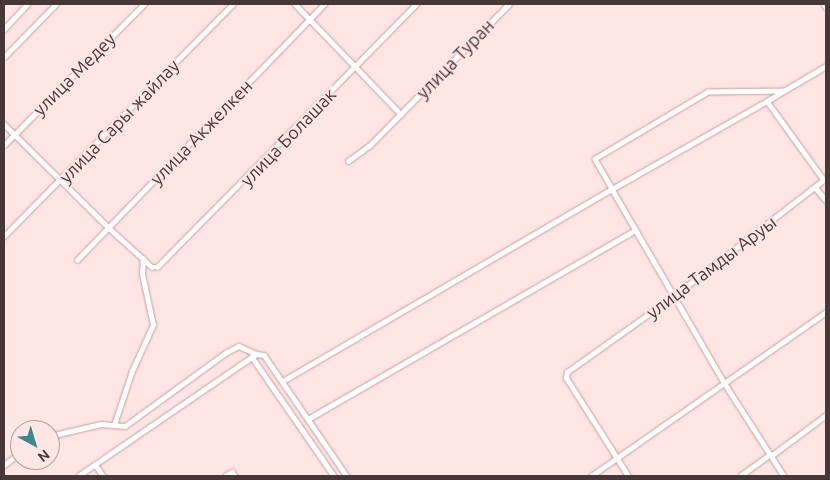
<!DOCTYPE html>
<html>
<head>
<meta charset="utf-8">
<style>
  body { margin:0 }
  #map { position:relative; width:830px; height:480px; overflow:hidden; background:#ffe5e4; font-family:Ubuntu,sans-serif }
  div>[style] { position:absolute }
  .roads { filter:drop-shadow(0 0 1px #c7a09f) drop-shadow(0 0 1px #c7a09f) }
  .minor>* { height:4.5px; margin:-2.25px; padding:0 2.25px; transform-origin:2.25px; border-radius:2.25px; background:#fff }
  span { translate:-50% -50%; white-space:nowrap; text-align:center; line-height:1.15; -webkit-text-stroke:4px #ffe5e4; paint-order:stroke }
  .street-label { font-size:18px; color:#473736 }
  .frame { position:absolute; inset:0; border:5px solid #473736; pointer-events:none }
  .north { position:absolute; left:10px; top:420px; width:50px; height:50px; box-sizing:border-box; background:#ffe5e4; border:1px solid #b59f9e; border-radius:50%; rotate:141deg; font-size:14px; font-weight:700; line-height:20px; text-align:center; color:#473736 }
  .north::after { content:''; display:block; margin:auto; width:18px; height:22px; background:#3f878b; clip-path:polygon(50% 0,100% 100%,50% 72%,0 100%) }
</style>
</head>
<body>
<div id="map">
  <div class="roads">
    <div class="minor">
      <div style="left:295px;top:4px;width:153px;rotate:46.1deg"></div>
      <div style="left:824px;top:4px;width:4px;rotate:56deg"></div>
      <div style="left:4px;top:29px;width:34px;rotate:-47deg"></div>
      <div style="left:4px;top:57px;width:74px;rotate:-45.5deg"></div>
      <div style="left:785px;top:91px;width:77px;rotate:179.3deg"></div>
      <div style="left:708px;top:92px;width:131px;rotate:149.3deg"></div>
      <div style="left:595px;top:159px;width:34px;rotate:60deg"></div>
      <div style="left:612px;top:189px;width:178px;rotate:-29.6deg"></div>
      <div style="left:767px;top:101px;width:69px;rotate:-30.7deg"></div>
      <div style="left:767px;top:101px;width:97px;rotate:54.2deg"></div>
      <div style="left:4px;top:124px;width:148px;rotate:44.7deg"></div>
      <div style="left:109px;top:228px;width:58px;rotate:42.2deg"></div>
      <div style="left:152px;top:267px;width:5px"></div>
      <div style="left:157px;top:267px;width:369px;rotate:-45.4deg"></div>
      <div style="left:4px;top:145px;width:199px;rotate:-45.2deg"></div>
      <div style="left:348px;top:161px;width:26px;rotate:-36deg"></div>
      <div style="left:369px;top:146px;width:199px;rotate:-45.4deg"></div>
      <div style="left:815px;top:187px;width:17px;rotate:50deg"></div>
      <div style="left:4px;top:236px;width:326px;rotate:-45.4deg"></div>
      <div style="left:77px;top:260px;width:356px;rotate:-46deg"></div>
      <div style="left:252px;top:357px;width:145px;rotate:55.4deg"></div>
      <div style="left:283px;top:381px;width:381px;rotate:-30.3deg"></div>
      <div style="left:612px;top:189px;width:225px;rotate:59.9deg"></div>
      <div style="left:725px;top:384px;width:109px;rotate:57.3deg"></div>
      <div style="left:308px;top:419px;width:378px;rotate:-30deg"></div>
      <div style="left:114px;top:425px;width:57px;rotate:-71.6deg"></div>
      <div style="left:132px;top:371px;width:51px;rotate:-65.5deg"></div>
      <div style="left:153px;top:325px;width:52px;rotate:-102.2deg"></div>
      <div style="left:142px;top:274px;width:15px;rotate:-86deg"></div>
      <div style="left:50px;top:436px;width:52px;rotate:-13.2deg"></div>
      <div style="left:101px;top:424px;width:24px;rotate:5deg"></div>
      <div style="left:125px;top:426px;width:126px;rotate:-36deg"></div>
      <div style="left:227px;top:352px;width:13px;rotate:-27deg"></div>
      <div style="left:239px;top:346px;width:19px;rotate:25deg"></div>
      <div style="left:771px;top:456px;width:69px;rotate:-36.7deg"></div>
      <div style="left:95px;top:464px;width:14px;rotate:56deg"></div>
      <div style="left:4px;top:465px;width:20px;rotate:-37deg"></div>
      <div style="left:78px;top:476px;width:216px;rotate:-34.4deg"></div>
      <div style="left:256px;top:354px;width:8px;rotate:7deg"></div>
      <div style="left:264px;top:355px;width:147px;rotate:55.6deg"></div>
      <div style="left:225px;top:476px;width:8px;rotate:-30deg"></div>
      <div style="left:232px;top:472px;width:5px;rotate:53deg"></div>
      <div style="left:591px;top:476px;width:287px;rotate:-34.9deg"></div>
      <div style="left:628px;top:476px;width:116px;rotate:-122.3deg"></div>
      <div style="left:566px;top:378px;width:6px;rotate:-81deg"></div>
      <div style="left:567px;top:372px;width:131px;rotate:-35.4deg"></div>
      <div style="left:674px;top:296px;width:192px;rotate:-37.8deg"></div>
      <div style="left:740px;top:476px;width:37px;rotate:-36deg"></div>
    </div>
  </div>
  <div class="street-label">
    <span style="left:455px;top:59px;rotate:-46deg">улица Туран</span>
    <span style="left:74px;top:74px;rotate:-45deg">улица Медеу</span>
    <span style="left:119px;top:121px;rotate:-46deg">улица Сары жайлау</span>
    <span style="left:201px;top:132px;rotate:-46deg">улица Акжелкен</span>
    <span style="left:288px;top:137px;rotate:-46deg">улица Болашак</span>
    <span style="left:711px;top:267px;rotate:-37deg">улица Тамды Аруы</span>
  </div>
  <div class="frame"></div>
  <div class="north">N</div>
</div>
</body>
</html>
